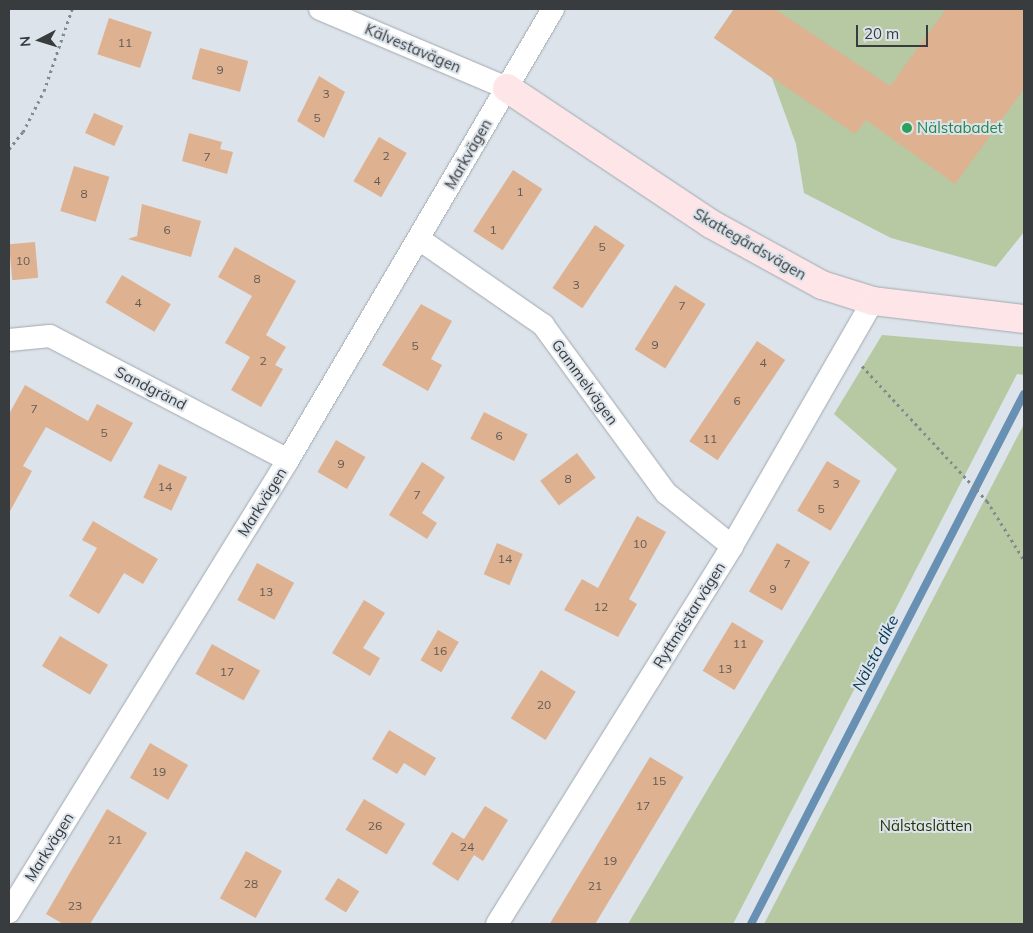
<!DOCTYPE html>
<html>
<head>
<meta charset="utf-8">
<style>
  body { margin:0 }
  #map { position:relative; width:1033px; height:933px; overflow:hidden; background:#dce3ea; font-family:Mulish,sans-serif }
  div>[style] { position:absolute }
  .green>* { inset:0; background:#b6c9a2 }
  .stream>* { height:8px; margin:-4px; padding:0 4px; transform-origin:4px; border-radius:4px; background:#6790b2 }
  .building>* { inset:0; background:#deb291; transform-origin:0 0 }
  .path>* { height:3px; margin-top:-1.5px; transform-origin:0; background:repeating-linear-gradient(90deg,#84898d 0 2.5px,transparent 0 6.5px) }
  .roads { filter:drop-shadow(0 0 1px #a2a8af) drop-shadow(0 0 1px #a2a8af) }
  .street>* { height:22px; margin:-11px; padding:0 11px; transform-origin:11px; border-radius:11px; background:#fff }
  .secondary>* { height:28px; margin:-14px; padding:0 14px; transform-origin:14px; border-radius:14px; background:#fee6e8 }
  .dots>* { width:14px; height:14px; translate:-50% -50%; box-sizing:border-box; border:2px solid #dce3ea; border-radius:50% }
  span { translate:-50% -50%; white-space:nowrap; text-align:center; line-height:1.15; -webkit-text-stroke:4px #dce3ea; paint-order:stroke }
  .number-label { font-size:12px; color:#625a53 }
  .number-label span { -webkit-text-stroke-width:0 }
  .street-label { font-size:15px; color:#393c3e }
  .leisure-label { font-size:15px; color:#27864d }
  .left { translate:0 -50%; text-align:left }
  .park-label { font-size:15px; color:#1f3200 }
  .water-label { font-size:16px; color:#04395b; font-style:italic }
  .frame { position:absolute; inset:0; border:10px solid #393c3e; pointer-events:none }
  .north { position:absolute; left:15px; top:15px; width:50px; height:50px; -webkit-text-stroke:4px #dce3ea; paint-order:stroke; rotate:265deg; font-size:14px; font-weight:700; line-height:20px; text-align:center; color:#393c3e }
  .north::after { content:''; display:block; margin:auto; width:18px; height:22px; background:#393c3e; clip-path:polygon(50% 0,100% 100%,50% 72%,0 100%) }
  .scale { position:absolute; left:856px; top:25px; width:72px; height:22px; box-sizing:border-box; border:2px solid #393c3e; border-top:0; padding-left:6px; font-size:15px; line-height:18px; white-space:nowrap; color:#393c3e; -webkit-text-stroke:4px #dce3ea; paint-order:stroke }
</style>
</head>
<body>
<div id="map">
  <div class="green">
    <div style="clip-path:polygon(734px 9px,1024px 9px,1024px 232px,996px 267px,891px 238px,804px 193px,796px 144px,772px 78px,714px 38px)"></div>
    <div style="clip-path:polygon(882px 335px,1024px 347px,1024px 375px,1017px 374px,733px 924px,628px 924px,897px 469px,834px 414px)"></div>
    <div style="clip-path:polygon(1024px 424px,1024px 924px,764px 924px)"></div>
  </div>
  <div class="stream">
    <div style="left:751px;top:924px;width:596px;rotate:-62.75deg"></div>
  </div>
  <div class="building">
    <div style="clip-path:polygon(734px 9px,775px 9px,890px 86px,946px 9px,1024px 9px,1024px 89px,955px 184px,866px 120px,855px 134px,714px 38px)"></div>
    <div style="left:109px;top:18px;width:45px;height:38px;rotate:18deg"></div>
    <div style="left:200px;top:48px;width:50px;height:32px;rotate:15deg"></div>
    <div style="clip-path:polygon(319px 76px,345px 92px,324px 138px,297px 121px)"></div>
    <div style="left:94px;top:113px;width:32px;height:22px;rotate:24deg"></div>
    <div style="clip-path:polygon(189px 133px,222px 142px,220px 149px,233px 152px,227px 174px,182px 161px)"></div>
    <div style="left:379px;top:137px;width:32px;height:51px;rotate:30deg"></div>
    <div style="left:74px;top:166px;width:37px;height:47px;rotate:17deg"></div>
    <div style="left:513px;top:170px;width:35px;height:73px;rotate:33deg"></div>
    <div style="clip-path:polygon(142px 204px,201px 221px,191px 257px,128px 239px,137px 236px)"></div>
    <div style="left:595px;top:225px;width:36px;height:76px;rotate:34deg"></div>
    <div style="left:35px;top:242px;width:36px;height:26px;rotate:85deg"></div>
    <div style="clip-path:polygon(235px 247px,296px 281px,266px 335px,286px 347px,275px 365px,283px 369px,261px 407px,231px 390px,250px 357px,225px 343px,252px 296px,218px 277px)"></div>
    <div style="left:122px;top:275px;width:57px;height:32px;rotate:31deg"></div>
    <div style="left:675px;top:285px;width:36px;height:76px;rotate:32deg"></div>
    <div style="clip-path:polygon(421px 304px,452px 321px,431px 359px,442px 365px,428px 391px,382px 365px)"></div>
    <div style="left:757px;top:341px;width:34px;height:121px;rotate:34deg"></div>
    <div style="clip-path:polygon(25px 385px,88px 421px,97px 404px,133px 423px,111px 462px,46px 427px,23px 466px,32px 471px,9px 513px,9px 414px)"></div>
    <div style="left:484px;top:412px;width:49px;height:30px;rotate:27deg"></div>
    <div style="left:336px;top:440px;width:34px;height:37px;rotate:30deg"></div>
    <div style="left:577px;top:453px;width:31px;height:46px;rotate:53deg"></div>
    <div style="left:827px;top:461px;width:39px;height:58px;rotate:31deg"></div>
    <div style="clip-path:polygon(422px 462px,445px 477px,422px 513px,437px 523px,427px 539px,389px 515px)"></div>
    <div style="left:159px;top:464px;width:31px;height:37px;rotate:25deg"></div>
    <div style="clip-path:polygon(637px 516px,666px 532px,629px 599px,637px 604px,618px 637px,564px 610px,582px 579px,598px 588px)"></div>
    <div style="clip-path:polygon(93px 521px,158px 559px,143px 584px,124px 573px,99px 614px,69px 596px,97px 548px,82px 540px)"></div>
    <div style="left:497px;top:543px;width:28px;height:34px;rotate:23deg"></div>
    <div style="left:777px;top:543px;width:38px;height:56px;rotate:30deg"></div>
    <div style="left:257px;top:563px;width:42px;height:42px;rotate:28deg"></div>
    <div style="clip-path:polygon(364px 600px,385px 613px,363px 648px,380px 658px,370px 676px,332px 653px)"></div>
    <div style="left:732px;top:622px;width:37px;height:57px;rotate:31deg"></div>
    <div style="left:438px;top:630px;width:24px;height:35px;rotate:30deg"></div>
    <div style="left:60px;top:636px;width:56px;height:35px;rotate:31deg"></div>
    <div style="left:212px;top:644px;width:55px;height:34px;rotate:29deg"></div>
    <div style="left:541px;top:670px;width:41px;height:57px;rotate:32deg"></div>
    <div style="clip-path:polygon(389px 730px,436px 758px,425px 776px,404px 763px,397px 774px,372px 759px)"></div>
    <div style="left:150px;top:743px;width:44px;height:40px;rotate:30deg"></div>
    <div style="left:650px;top:757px;width:39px;height:194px;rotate:31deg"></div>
    <div style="left:364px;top:799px;width:48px;height:36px;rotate:31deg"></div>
    <div style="clip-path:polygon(485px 806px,508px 820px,483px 861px,474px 855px,458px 881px,432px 864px,452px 832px,464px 839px)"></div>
    <div style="clip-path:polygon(107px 809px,147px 833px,90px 924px,63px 924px,46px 914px)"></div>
    <div style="left:246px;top:851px;width:41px;height:54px;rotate:29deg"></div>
    <div style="left:338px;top:878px;width:25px;height:25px;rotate:32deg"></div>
  </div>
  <div class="path">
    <div style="left:9px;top:149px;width:22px;rotate:-51deg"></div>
    <div style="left:23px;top:132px;width:46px;rotate:-62.9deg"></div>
    <div style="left:44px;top:91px;width:87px;rotate:-71.1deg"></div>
    <div style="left:862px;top:366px;width:184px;rotate:47.2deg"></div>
    <div style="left:987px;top:501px;width:70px;rotate:57.9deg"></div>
  </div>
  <div class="roads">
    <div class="street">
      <div style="left:320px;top:9px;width:203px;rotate:22.9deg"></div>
      <div style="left:419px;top:239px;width:151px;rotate:34.7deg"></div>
      <div style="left:543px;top:325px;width:208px;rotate:53.8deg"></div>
      <div style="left:666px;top:493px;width:85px;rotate:38.8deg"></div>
      <div style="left:9px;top:340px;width:41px;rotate:-5.6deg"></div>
      <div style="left:50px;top:336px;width:268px;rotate:27.5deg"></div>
      <div style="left:9px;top:912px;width:531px;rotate:-58.31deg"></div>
      <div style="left:288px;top:460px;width:523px;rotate:-59.56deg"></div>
      <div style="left:497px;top:924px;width:445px;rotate:-58.1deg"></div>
      <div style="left:732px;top:546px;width:283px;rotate:-60.1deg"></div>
    </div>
    <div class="secondary">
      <div style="left:507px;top:88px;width:245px;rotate:33.7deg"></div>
      <div style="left:711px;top:224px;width:127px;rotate:28.8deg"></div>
      <div style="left:822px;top:285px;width:53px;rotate:17.4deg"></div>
      <div style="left:873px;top:301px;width:152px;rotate:6.8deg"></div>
    </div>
  </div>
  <div class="dots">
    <div style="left:907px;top:128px;background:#2e9e5b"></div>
  </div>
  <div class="number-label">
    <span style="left:125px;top:43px">11</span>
    <span style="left:220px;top:70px">9</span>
    <span style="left:326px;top:94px">3</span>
    <span style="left:317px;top:118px">5</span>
    <span style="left:386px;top:156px">2</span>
    <span style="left:207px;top:157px">7</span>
    <span style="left:377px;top:181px">4</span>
    <span style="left:520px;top:192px">1</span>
    <span style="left:84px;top:194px">8</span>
    <span style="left:167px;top:230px">6</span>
    <span style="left:493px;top:230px">1</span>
    <span style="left:602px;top:247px">5</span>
    <span style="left:23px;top:261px">10</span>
    <span style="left:257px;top:279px">8</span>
    <span style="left:576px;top:285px">3</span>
    <span style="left:138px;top:303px">4</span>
    <span style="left:682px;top:306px">7</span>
    <span style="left:655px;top:345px">9</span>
    <span style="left:415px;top:346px">5</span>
    <span style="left:263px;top:361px">2</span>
    <span style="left:763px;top:363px">4</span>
    <span style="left:737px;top:401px">6</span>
    <span style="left:34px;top:409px">7</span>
    <span style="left:104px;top:433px">5</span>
    <span style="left:499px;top:436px">6</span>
    <span style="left:710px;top:439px">11</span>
    <span style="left:341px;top:464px">9</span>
    <span style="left:568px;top:479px">8</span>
    <span style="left:836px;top:484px">3</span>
    <span style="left:165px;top:487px">14</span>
    <span style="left:417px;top:495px">7</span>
    <span style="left:821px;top:509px">5</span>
    <span style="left:640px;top:544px">10</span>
    <span style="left:505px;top:559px">14</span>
    <span style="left:787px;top:564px">7</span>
    <span style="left:773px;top:589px">9</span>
    <span style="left:266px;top:592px">13</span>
    <span style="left:601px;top:607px">12</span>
    <span style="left:740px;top:644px">11</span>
    <span style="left:440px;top:651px">16</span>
    <span style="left:725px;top:669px">13</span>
    <span style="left:227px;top:672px">17</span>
    <span style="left:544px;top:705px">20</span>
    <span style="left:159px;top:772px">19</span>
    <span style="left:659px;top:781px">15</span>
    <span style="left:643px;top:806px">17</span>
    <span style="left:375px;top:826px">26</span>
    <span style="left:115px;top:840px">21</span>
    <span style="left:467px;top:847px">24</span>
    <span style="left:610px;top:861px">19</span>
    <span style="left:251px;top:884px">28</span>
    <span style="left:595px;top:886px">21</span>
    <span style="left:75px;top:906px">23</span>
  </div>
  <div class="street-label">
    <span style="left:413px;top:48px;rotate:23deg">Kälvestavägen</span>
    <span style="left:468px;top:154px;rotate:-60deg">Markvägen</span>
    <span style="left:750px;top:244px;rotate:30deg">Skattegårdsvägen</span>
    <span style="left:585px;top:382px;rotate:54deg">Gammelvägen</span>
    <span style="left:151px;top:388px;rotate:27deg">Sandgränd</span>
    <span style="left:262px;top:502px;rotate:-58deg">Markvägen</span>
    <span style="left:689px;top:615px;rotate:-58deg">Ryttmästarvägen</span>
    <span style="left:49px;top:847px;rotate:-58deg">Markvägen</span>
  </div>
  <div class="leisure-label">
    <span class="left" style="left:917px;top:128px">Nälstabadet</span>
  </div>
  <div class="park-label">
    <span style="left:926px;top:826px">Nälstaslätten</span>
  </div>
  <div class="water-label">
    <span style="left:875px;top:653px;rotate:-63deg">Nälsta dike</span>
  </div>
  <div class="frame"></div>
  <div class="north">N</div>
  <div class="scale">20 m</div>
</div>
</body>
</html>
